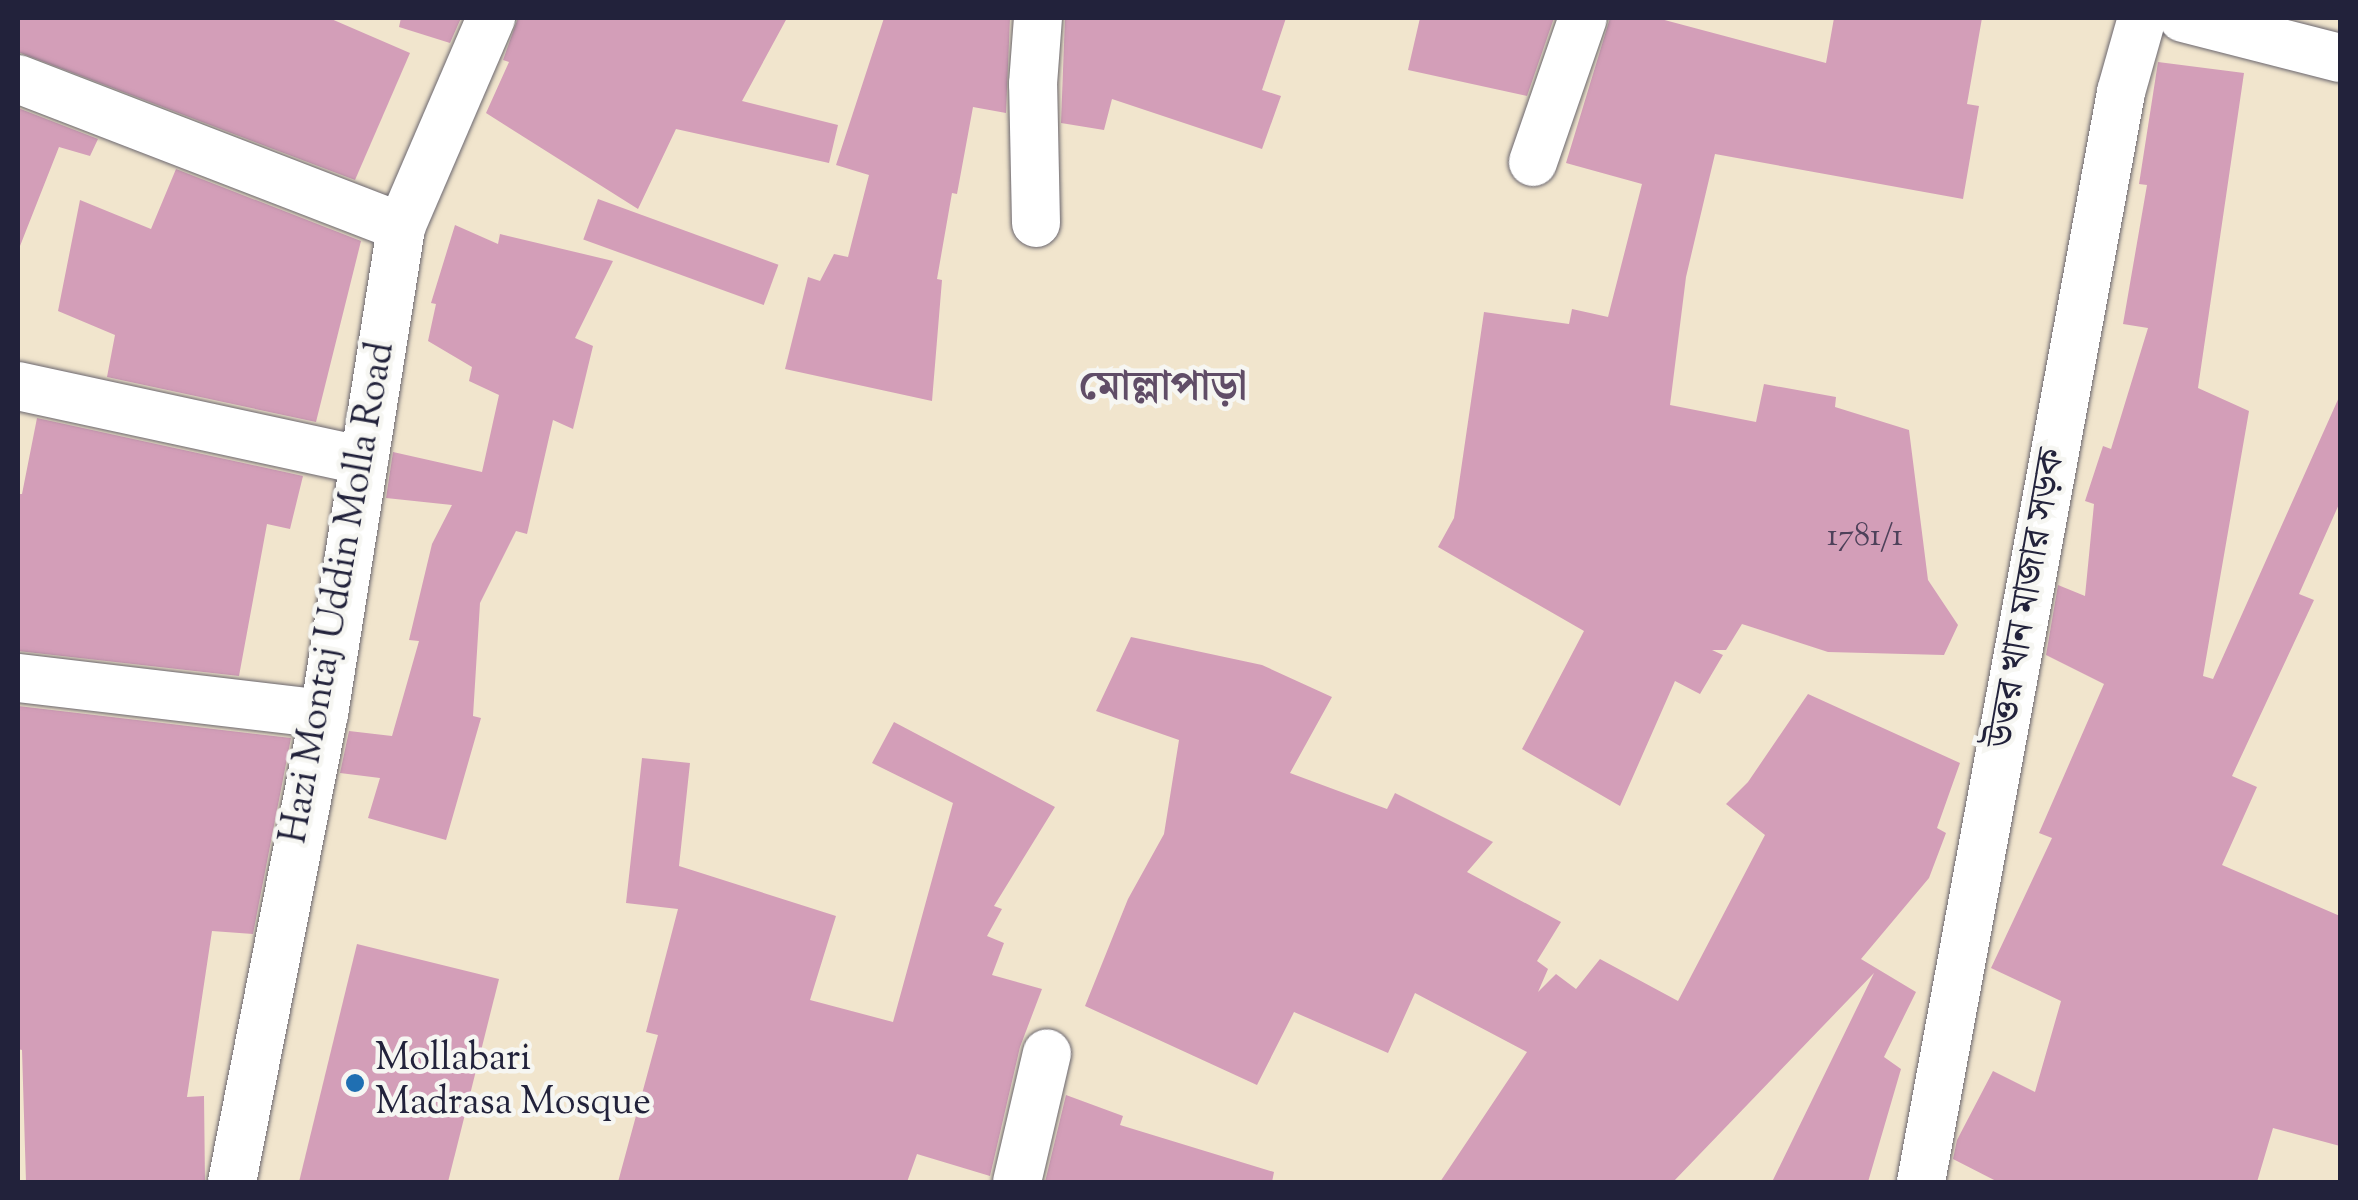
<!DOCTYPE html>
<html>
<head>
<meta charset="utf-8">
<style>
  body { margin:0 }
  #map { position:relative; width:2358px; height:1200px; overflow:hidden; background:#f1e5cd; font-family:"Sorts Mill Goudy","Noto Serif Bengali",serif }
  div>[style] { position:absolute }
  .building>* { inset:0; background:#d39eb8; transform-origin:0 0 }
  .roads { filter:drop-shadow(0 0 2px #6a666e) drop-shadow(0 0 2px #6a666e) }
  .street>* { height:48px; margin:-24px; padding:0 24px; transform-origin:24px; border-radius:24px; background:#fff }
  .dots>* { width:28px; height:28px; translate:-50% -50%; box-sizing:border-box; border:5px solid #f6f6f2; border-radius:50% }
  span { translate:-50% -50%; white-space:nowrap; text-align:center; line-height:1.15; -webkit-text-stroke:9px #f6f6f2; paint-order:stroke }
  .number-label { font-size:32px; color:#4e415a }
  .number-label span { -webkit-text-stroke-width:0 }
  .street-label { font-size:38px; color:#22223b }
  .poi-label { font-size:38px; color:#22223b }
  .left { translate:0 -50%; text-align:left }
  .quarter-label { font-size:42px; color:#604d67; font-weight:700 }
  .frame { position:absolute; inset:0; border:20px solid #22223b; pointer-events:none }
</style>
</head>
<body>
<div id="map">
  <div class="building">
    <div style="clip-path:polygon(18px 18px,329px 18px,410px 53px,355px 180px,18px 52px)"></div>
    <div style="clip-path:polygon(401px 18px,461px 18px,450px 43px,399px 27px)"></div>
    <div style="clip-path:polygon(518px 18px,787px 18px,742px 101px,838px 125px,829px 163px,676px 129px,638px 209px,486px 113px,509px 62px,503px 60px)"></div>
    <div style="clip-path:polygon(884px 18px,1010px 18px,1006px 113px,973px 107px,957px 194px,952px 193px,937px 279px,942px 280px,932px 401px,785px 369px,808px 277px,820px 281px,834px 254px,848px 257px,869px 175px,836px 165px)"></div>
    <div style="clip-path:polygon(1065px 18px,1286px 18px,1262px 90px,1281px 96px,1262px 149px,1112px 99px,1104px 130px,1061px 123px)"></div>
    <div style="clip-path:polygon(1420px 18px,1554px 18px,1527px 96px,1408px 70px)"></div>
    <div style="clip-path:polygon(1610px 18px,1657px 18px,1826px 63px,1834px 18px,1982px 18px,1967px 104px,1979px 106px,1963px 199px,1715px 154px,1686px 277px,1670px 405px,1756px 422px,1764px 384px,1836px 397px,1835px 407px,1909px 430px,1928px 580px,1958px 625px,1944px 655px,1828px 652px,1742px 624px,1726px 650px,1712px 650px,1723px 655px,1700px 694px,1675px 681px,1620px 806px,1522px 749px,1584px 631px,1438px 547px,1454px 518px,1484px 312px,1569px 324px,1572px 309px,1608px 317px,1642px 184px,1566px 163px)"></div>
    <div style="clip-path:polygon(2158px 62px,2244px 73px,2198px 388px,2249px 411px,2203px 676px,2213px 679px,2340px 395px,2340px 502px,2299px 594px,2314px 600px,2232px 776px,2257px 787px,2222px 865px,2340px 916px,2340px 1146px,2273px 1128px,2257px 1182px,1998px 1182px,1953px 1159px,1957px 1140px,1993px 1071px,2035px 1092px,2061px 1001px,1991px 968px,2052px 838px,2039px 833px,2104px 684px,2046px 655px,2058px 585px,2085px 596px,2094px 504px,2085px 501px,2103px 446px,2111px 449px,2148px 328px,2123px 324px,2147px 185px,2139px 184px)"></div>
    <div style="clip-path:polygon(18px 108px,98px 139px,90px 156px,59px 147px,20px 246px)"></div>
    <div style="clip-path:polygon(176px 169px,361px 241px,316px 422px,107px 377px,115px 335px,58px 311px,80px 200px,151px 229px)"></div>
    <div style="left:598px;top:199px;width:192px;height:43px;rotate:20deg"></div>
    <div style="clip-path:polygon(455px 225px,498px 244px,500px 234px,613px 261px,575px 338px,593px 346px,573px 429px,553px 420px,527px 534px,516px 531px,480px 603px,473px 716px,481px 718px,446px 840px,368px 818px,380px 778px,340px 773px,349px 731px,392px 736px,419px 641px,409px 640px,432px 544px,452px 505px,386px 498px,393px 452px,482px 472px,499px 395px,469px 381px,472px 367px,428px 341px,436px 304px,431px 303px)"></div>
    <div style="clip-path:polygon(37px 418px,303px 476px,290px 529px,267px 524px,239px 676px,18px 651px,18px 494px,22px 494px)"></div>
    <div style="clip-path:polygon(1131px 637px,1262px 665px,1332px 697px,1290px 773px,1387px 809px,1395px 793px,1493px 842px,1467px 872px,1561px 922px,1537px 961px,1548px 969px,1538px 992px,1556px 974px,1576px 989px,1600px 959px,1678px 1001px,1765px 835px,1726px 804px,1748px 782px,1808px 694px,1960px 763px,1937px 828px,1946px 833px,1929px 878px,1861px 959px,1916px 992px,1884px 1057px,1901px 1069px,1868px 1182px,1772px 1182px,1874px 973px,1673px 1182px,1440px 1182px,1527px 1052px,1415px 993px,1388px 1053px,1294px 1012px,1257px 1085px,1085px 1006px,1128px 899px,1164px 834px,1179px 740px,1096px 711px)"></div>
    <div style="clip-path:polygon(18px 706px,291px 738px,253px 934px,212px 931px,187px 1097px,204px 1096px,205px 1182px,26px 1182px,22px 1050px,18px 1049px)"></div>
    <div style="clip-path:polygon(894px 722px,1055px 807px,994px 906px,1002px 909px,987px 936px,1004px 943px,992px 975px,1042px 989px,1020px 1047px,990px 1176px,917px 1154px,907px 1182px,618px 1182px,658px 1035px,646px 1032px,678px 909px,626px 903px,642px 758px,690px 763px,679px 866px,836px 916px,810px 1000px,893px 1022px,953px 803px,872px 763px)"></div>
    <div style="clip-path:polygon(357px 944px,499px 979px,448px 1182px,299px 1182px)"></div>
    <div style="clip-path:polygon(1066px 1095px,1123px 1116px,1120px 1125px,1274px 1172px,1272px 1182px,1045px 1182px)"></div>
  </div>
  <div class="roads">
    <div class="street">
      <div style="left:2183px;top:18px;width:162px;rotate:14.3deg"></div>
      <div style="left:18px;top:79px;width:411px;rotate:21.1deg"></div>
      <div style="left:1533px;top:162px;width:152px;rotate:-70.9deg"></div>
      <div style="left:1036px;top:223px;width:139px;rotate:-91.2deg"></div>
      <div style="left:1033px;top:84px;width:66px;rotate:-85.7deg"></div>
      <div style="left:18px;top:386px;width:354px;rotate:12.2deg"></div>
      <div style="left:18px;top:678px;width:308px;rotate:6.7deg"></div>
      <div style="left:232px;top:1182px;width:477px;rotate:-78.9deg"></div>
      <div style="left:324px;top:714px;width:493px;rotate:-81deg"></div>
      <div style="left:401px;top:227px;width:228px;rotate:-66.7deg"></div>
      <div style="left:1017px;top:1182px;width:132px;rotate:-76.9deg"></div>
      <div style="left:1921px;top:1182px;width:1108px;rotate:-79.6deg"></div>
      <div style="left:2121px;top:92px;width:77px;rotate:-74.2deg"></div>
    </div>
  </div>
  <div class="dots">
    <div style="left:355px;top:1083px;background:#1f6fb2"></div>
  </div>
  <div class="number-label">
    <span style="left:1865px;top:537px">1781/1</span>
  </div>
  <div class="street-label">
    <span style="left:340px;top:593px;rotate:-80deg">Hazi Montaj Uddin Molla Road</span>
    <span style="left:2029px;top:599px;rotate:-80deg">উত্তর খান মাজার সড়ক</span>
  </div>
  <div class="poi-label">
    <span class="left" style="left:375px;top:1083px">Mollabari<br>Madrasa Mosque</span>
  </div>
  <div class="quarter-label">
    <span style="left:1163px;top:389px">মোল্লাপাড়া</span>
  </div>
  <div class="frame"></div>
</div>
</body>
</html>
